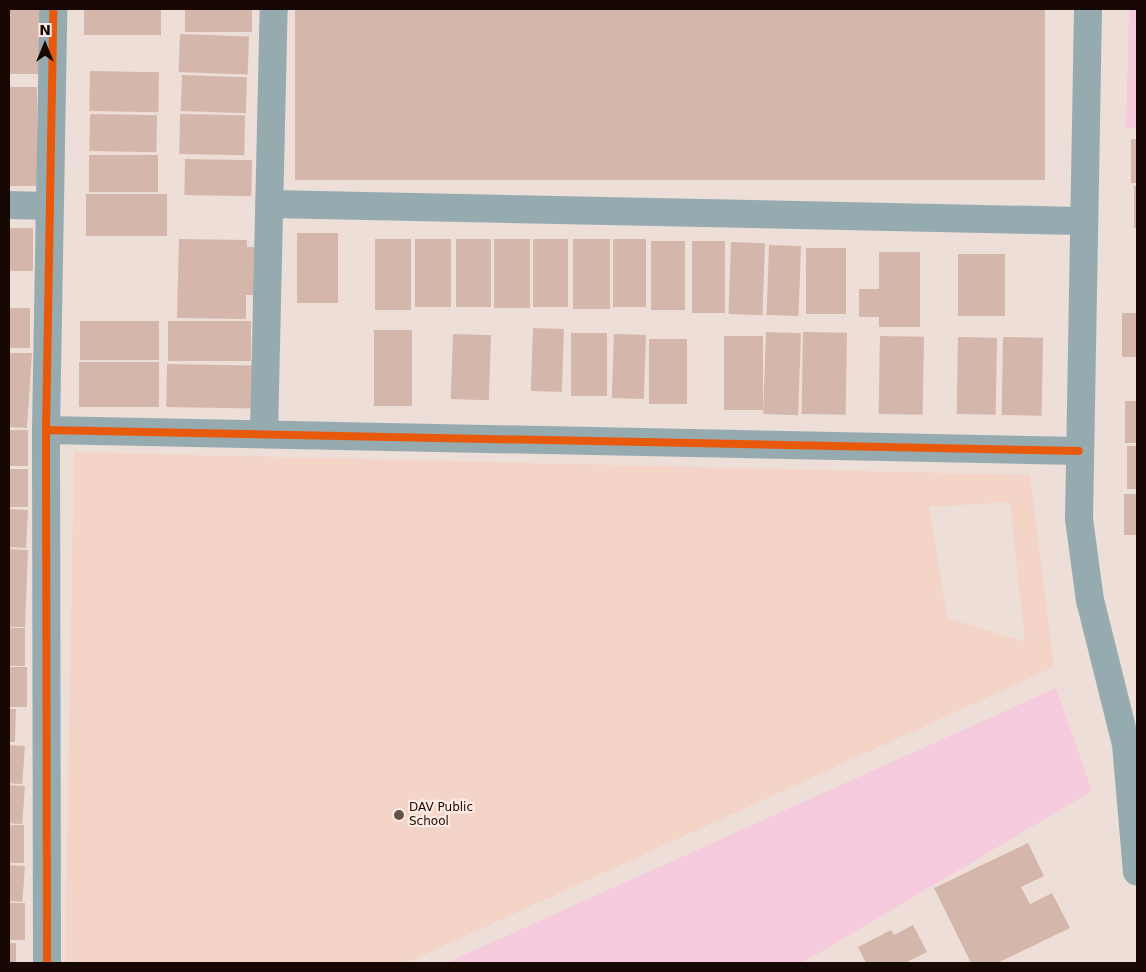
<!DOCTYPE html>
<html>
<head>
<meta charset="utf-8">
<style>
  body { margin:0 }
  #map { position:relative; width:1146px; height:972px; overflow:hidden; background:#eeded8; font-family:"DejaVu Sans",sans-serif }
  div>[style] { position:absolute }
  .built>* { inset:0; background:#f5d4c8 }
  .green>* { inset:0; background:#f6cbde }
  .building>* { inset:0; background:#d5b6aa; transform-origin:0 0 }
  .minor>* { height:28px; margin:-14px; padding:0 14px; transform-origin:14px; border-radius:14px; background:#96abb0 }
  .cycleway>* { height:8px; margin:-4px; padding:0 4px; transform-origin:4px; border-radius:4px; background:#e8590c }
  .dots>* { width:14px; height:14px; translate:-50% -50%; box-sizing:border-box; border:2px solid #feeae2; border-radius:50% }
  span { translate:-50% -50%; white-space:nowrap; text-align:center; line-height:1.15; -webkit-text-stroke:4.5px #feeae2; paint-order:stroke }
  .poi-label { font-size:12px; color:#180803 }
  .left { translate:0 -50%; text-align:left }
  .frame { position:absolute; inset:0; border:10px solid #180803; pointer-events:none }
  .north { position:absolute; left:20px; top:20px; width:50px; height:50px; -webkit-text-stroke:4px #feeae2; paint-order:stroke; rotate:0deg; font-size:14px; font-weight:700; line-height:20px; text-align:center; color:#180803 }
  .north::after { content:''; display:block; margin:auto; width:18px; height:22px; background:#180803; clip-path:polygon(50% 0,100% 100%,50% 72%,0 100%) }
</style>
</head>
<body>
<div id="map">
  <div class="built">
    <div style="clip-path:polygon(evenodd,74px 452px,1030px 475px,1054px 667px,406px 963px,65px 963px,74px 452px,1010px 502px,1025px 642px,947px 618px,929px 507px,1010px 502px)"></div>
  </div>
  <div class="green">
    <div style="clip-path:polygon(1129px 9px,1137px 9px,1137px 128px,1126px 128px)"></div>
    <div style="clip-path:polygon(1056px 688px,1092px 791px,802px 963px,446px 963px)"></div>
  </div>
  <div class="building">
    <div style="left:9px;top:9px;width:32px;height:65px"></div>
    <div style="left:84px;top:9px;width:77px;height:26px"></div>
    <div style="left:185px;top:9px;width:67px;height:23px"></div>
    <div style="left:295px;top:9px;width:750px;height:171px"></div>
    <div style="left:180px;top:34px;width:69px;height:38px;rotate:2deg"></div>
    <div style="left:90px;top:71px;width:69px;height:40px;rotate:1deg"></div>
    <div style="left:182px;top:75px;width:65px;height:36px;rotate:2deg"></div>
    <div style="left:9px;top:87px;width:28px;height:99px"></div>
    <div style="left:90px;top:114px;width:67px;height:37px;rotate:1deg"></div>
    <div style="left:180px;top:114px;width:65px;height:40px;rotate:1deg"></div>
    <div style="left:1131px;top:139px;width:6px;height:44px"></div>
    <div style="left:89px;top:155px;width:69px;height:37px"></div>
    <div style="left:185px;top:159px;width:67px;height:36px;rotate:1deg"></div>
    <div style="left:1134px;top:186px;width:3px;height:42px"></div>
    <div style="left:86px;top:194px;width:81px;height:42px"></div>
    <div style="left:9px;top:228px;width:24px;height:43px"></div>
    <div style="left:297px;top:233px;width:41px;height:70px"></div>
    <div style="clip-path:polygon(179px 239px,247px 240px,247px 247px,260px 247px,260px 295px,246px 295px,246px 319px,177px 318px)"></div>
    <div style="left:375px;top:239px;width:36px;height:71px"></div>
    <div style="left:415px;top:239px;width:36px;height:68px"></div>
    <div style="left:456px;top:239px;width:35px;height:68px"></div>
    <div style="left:494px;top:239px;width:36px;height:69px"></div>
    <div style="left:533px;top:239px;width:35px;height:68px"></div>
    <div style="left:573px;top:239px;width:37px;height:70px"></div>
    <div style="left:613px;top:239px;width:33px;height:68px"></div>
    <div style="left:651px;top:241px;width:34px;height:69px"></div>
    <div style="left:692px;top:241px;width:33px;height:72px"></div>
    <div style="left:731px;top:242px;width:34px;height:72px;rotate:2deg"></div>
    <div style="left:769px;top:245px;width:32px;height:70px;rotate:2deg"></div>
    <div style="left:806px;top:248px;width:40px;height:66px"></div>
    <div style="clip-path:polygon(879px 252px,920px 252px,920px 327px,879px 327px,879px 317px,859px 317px,859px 289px,879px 289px)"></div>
    <div style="left:958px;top:254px;width:47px;height:62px"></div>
    <div style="left:9px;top:308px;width:21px;height:40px"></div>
    <div style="left:1122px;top:313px;width:15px;height:44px"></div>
    <div style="left:80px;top:321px;width:79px;height:39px"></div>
    <div style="left:168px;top:321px;width:83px;height:40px"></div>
    <div style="left:533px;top:328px;width:31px;height:63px;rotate:2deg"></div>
    <div style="left:374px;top:330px;width:38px;height:76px"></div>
    <div style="left:766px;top:332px;width:35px;height:82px;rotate:2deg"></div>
    <div style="left:803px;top:332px;width:44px;height:82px;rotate:1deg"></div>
    <div style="left:571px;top:333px;width:36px;height:63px"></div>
    <div style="left:453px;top:334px;width:38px;height:65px;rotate:2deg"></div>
    <div style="left:614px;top:334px;width:32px;height:64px;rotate:2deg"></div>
    <div style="left:724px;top:336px;width:39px;height:74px"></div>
    <div style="left:880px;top:336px;width:44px;height:78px;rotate:1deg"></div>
    <div style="left:958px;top:337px;width:39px;height:77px;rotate:1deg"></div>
    <div style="left:1003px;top:337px;width:40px;height:78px;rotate:1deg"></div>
    <div style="left:649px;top:339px;width:38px;height:65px"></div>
    <div style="clip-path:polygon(9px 353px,32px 353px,27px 428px,9px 427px)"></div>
    <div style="left:79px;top:362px;width:80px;height:45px"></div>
    <div style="left:167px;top:364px;width:85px;height:43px;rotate:1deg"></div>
    <div style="left:1125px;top:401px;width:12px;height:42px"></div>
    <div style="left:9px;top:430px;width:19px;height:36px"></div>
    <div style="left:1127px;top:446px;width:10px;height:43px"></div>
    <div style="left:9px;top:469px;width:19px;height:38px"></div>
    <div style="left:1124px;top:494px;width:13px;height:41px"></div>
    <div style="left:9px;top:509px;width:19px;height:38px;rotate:3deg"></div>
    <div style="clip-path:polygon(9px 549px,28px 550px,25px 627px,9px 627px,9px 587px,19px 587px,9px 587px)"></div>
    <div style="left:9px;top:628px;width:16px;height:38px"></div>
    <div style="left:9px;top:667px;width:18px;height:40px"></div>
    <div style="clip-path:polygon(9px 709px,16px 709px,15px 742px,9px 742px)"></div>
    <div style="left:9px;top:745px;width:16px;height:38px;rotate:4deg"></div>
    <div style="left:9px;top:785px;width:16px;height:38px;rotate:4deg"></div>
    <div style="left:9px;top:825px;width:15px;height:38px"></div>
    <div style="clip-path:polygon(1028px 843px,1044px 876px,1021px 887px,1030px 904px,1052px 893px,1070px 928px,997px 963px,971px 963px,934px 888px)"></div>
    <div style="left:9px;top:865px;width:16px;height:36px;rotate:4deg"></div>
    <div style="left:9px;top:903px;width:16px;height:37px"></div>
    <div style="clip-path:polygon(913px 925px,927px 952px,905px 963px,866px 963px,858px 947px,891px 930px,894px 935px)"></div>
    <div style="left:9px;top:943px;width:7px;height:20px"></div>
  </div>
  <div class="minor">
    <div style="left:1088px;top:9px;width:510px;rotate:91.01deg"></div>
    <div style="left:1079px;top:519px;width:82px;rotate:82.3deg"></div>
    <div style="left:1090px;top:600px;width:148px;rotate:76deg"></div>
    <div style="left:1126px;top:744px;width:128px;rotate:85.1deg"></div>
    <div style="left:270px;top:204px;width:814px;rotate:1.2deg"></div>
    <div style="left:9px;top:205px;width:40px;rotate:1.4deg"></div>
    <div style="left:46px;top:430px;width:1033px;rotate:1.16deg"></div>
    <div style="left:264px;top:434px;width:425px;rotate:-88.7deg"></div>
    <div style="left:47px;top:963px;width:533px;rotate:-90.11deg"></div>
    <div style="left:46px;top:430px;width:421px;rotate:-89deg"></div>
  </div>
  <div class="cycleway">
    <div style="left:46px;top:430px;width:1033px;rotate:1.16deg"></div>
    <div style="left:47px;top:963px;width:533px;rotate:-90.11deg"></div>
    <div style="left:46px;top:430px;width:421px;rotate:-89deg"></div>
  </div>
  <div class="dots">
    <div style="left:399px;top:815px;background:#63534e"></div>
  </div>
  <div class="poi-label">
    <span class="left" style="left:409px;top:815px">DAV Public<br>School</span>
  </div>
  <div class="frame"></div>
  <div class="north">N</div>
</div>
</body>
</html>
